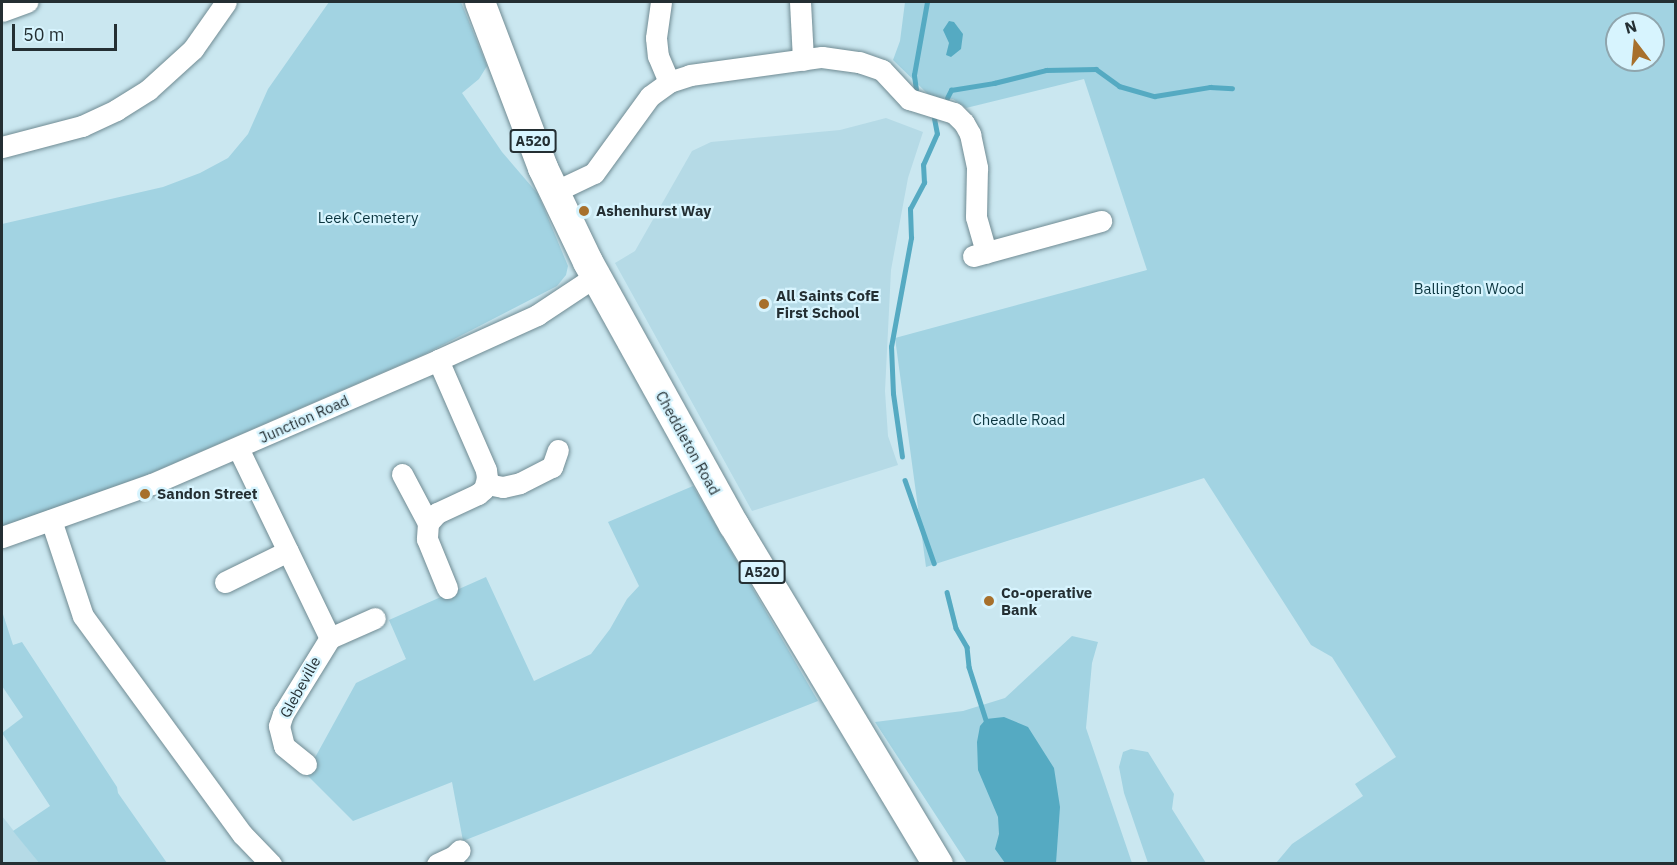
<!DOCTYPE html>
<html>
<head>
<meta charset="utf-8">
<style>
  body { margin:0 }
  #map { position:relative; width:1677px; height:865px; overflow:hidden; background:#cae7f0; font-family:"IBM Plex Sans",sans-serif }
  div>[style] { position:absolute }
  .built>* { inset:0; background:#b5dae6 }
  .green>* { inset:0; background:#a2d3e2 }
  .water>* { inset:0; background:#55aac2 }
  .stream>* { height:4.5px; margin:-2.25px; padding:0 2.25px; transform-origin:2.25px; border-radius:2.25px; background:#55aac2 }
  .roads { filter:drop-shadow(0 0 2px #708b93) drop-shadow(0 0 2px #708b93) }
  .minor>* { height:21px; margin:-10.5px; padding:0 10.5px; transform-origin:10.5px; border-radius:10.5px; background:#fff }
  .highway>* { height:30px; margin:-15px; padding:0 15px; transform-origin:15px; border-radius:15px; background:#fff }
  .dots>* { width:16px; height:16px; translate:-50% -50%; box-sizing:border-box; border:3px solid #d7f4fe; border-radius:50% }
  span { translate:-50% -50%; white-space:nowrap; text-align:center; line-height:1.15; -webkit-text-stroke:4.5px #d7f4fe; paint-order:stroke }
  .shield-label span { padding:2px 4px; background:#d7f4fe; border:2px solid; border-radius:4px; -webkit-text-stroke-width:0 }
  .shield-label { font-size:14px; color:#242f33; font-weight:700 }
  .poi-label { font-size:15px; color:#242f33; font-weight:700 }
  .left { translate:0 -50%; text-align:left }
  .park-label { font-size:15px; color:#0b353f }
  .street-label { font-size:15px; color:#242f33 }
  .frame { position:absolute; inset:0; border:3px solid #242f33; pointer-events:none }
  .north { position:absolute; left:1605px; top:12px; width:60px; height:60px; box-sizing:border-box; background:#d7f4fe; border:2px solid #8fa5ad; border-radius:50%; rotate:344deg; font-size:16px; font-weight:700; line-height:24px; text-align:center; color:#242f33 }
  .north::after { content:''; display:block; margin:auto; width:21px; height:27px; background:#a7702c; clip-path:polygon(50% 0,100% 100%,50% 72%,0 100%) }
  .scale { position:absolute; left:12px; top:24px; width:105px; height:27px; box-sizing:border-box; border:3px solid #242f33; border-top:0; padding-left:8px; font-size:18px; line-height:21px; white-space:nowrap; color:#242f33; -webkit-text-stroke:4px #d7f4fe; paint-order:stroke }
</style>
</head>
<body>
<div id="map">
  <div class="built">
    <div style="clip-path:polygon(886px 118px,923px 132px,908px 178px,891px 270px,885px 391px,888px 436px,898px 465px,752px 511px,615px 263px,635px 251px,692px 151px,711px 142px,840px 130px)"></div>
    <div style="clip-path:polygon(2px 816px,39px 863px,2px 863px)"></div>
  </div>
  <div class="green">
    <div style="clip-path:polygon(329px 2px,461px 2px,487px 66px,479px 79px,462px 93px,502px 152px,538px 194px,568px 266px,566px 275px,557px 286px,425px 354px,149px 474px,2px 527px,2px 224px,163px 187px,200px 173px,228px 158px,248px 134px,268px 89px)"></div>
    <div style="clip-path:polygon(evenodd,905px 2px,1675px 2px,1675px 863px,1276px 863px,1292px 844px,1363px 796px,1355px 784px,1396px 757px,1332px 657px,1311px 645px,1204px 478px,926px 567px,895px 338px,1147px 270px,1084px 79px,966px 108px,953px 99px,932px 98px,893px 60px,900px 41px,905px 2px,1617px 24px,1653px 24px,1653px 60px,1617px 60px,1617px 24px)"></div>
    <div style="clip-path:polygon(693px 486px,818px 701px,463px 841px,452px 782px,353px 821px,306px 774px,356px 683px,406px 659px,389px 620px,486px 577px,534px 681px,591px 654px,610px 629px,627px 599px,639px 586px,608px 522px)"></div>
    <div style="clip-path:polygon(2px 611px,13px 645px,22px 642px,117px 787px,118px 793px,167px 863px,39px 863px,13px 831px,50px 806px,2px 733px,23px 717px,2px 686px)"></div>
    <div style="clip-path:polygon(1072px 636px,1098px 642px,1092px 663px,1086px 728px,1132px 863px,967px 863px,875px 722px,963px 711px,1005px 698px)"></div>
    <div style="clip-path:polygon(1131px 749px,1148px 752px,1174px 794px,1172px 809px,1206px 863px,1148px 863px,1124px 793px,1119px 767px,1123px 752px)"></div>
  </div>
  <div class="water">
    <div style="clip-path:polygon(949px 21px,954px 22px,963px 34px,961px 49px,951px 57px,946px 55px,949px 43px,943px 30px)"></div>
    <div style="clip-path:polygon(1004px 717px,1028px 727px,1054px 768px,1060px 807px,1056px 863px,1005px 863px,995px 849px,999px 834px,998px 817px,978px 770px,977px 742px,980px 726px,986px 719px)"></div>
  </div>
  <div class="stream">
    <div style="left:916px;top:90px;width:15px;rotate:-98deg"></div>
    <div style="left:914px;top:75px;width:74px;rotate:-79.9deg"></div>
    <div style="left:947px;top:98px;width:9px;rotate:-63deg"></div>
    <div style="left:951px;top:90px;width:44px;rotate:-9.2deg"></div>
    <div style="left:994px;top:83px;width:54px;rotate:-14deg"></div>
    <div style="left:1046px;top:70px;width:50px;rotate:-1.1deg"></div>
    <div style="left:1096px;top:69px;width:29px;rotate:36deg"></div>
    <div style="left:1119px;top:86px;width:37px;rotate:16deg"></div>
    <div style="left:1155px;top:96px;width:56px;rotate:-9.3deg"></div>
    <div style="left:1210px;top:87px;width:22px;rotate:3deg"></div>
    <div style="left:902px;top:457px;width:64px;rotate:-98.1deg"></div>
    <div style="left:893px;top:394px;width:47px;rotate:-92.4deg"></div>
    <div style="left:891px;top:347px;width:111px;rotate:-79.6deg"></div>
    <div style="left:911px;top:238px;width:29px;rotate:-92deg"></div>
    <div style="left:910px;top:209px;width:30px;rotate:-62deg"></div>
    <div style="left:924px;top:183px;width:18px;rotate:-93deg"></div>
    <div style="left:923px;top:165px;width:34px;rotate:-66deg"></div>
    <div style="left:937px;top:134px;width:16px;rotate:-101deg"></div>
    <div style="left:905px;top:480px;width:88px;rotate:70.7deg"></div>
    <div style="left:947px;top:592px;width:37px;rotate:76deg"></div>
    <div style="left:956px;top:628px;width:22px;rotate:60deg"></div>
    <div style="left:967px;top:647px;width:20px;rotate:84deg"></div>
    <div style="left:969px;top:667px;width:59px;rotate:72.2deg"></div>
  </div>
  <div class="roads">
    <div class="minor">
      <div style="left:661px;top:2px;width:36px;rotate:98deg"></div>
      <div style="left:656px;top:38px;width:18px;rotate:84deg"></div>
      <div style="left:658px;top:56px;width:28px;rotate:67deg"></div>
      <div style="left:800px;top:2px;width:58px;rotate:87deg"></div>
      <div style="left:2px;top:11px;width:27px;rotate:-20deg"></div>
      <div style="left:2px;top:147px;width:83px;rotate:-14.7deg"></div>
      <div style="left:82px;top:126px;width:38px;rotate:-25deg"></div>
      <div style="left:116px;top:110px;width:38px;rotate:-32deg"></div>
      <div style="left:148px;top:90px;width:61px;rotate:-42.3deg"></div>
      <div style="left:193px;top:49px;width:57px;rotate:-54.9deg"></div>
      <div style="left:554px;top:192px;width:44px;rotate:-25.4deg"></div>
      <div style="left:594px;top:173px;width:95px;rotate:-54deg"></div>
      <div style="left:650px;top:96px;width:24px;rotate:-36deg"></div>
      <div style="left:669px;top:82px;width:22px;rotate:-18deg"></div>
      <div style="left:690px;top:75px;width:133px;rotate:-7.8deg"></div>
      <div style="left:822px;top:57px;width:37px;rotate:8deg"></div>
      <div style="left:859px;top:62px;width:24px;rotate:19deg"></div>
      <div style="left:882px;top:70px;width:40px;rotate:47deg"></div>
      <div style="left:909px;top:99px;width:47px;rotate:17.3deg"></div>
      <div style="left:954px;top:113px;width:14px;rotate:45deg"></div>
      <div style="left:964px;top:123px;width:13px;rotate:61deg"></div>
      <div style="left:970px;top:134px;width:35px;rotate:78deg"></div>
      <div style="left:977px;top:168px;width:49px;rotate:91.2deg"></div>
      <div style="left:976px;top:217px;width:37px;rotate:74deg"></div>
      <div style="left:973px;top:256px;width:133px;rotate:-15.3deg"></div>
      <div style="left:438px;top:360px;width:120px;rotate:66.4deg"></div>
      <div style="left:486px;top:470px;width:8px;rotate:83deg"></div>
      <div style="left:487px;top:478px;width:11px;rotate:105deg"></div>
      <div style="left:484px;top:489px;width:8px;rotate:140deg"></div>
      <div style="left:478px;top:494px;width:45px;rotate:155.1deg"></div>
      <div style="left:437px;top:513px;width:13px;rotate:132deg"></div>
      <div style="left:428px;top:523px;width:16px;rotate:94deg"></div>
      <div style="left:427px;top:539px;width:53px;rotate:67.8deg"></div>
      <div style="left:238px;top:448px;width:211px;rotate:64.2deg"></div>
      <div style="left:402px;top:474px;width:55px;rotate:62deg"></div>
      <div style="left:487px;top:484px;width:16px;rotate:11deg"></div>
      <div style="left:503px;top:487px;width:17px;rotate:-13deg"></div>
      <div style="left:520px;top:483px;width:36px;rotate:-27deg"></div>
      <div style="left:552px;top:467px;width:18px;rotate:-71deg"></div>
      <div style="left:51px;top:520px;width:101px;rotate:71.6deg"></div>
      <div style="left:83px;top:616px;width:270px;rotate:53.9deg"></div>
      <div style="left:242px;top:834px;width:42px;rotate:46deg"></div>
      <div style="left:2px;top:537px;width:159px;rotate:-19.5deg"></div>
      <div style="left:152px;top:484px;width:312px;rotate:-23.4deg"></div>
      <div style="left:438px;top:360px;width:109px;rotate:-24.4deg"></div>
      <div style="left:537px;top:315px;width:71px;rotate:-33.5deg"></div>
      <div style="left:225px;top:582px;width:70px;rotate:-26.2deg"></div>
      <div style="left:306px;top:764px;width:28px;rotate:-141deg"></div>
      <div style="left:284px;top:746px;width:21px;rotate:-104deg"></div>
      <div style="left:279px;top:726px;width:13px;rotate:-72deg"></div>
      <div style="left:283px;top:714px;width:89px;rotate:-58.3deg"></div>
      <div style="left:330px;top:638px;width:49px;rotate:-24deg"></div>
      <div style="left:437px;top:864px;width:19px;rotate:-25deg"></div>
      <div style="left:454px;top:856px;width:8px;rotate:-45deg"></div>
    </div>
    <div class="highway">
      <div style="left:480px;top:2px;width:178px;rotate:69.2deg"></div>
      <div style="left:543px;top:168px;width:104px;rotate:64.4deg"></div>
      <div style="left:588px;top:262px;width:301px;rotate:61deg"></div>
      <div style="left:734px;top:525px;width:396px;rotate:59deg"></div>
    </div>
  </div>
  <div class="dots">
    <div style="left:584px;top:211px;background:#a7702c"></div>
    <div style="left:764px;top:304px;background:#a7702c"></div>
    <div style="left:145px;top:494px;background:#a7702c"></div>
    <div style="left:989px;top:601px;background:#a7702c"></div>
  </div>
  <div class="shield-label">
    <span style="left:533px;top:141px">A520</span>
    <span style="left:762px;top:572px">A520</span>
  </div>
  <div class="poi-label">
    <span class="left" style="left:596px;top:211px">Ashenhurst Way</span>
    <span class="left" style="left:776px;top:304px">All Saints CofE<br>First School</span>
    <span class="left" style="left:157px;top:494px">Sandon Street</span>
    <span class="left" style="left:1001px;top:601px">Co-operative<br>Bank</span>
  </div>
  <div class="park-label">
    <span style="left:368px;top:218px">Leek Cemetery</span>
    <span style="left:1469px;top:289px">Ballington Wood</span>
    <span style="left:1019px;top:420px">Cheadle Road</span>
  </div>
  <div class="street-label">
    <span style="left:304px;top:419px;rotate:-24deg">Junction Road</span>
    <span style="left:688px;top:443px;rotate:61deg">Cheddleton Road</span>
    <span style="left:300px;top:687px;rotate:-61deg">Glebeville</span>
  </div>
  <div class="frame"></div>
  <div class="north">N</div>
  <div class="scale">50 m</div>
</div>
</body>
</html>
